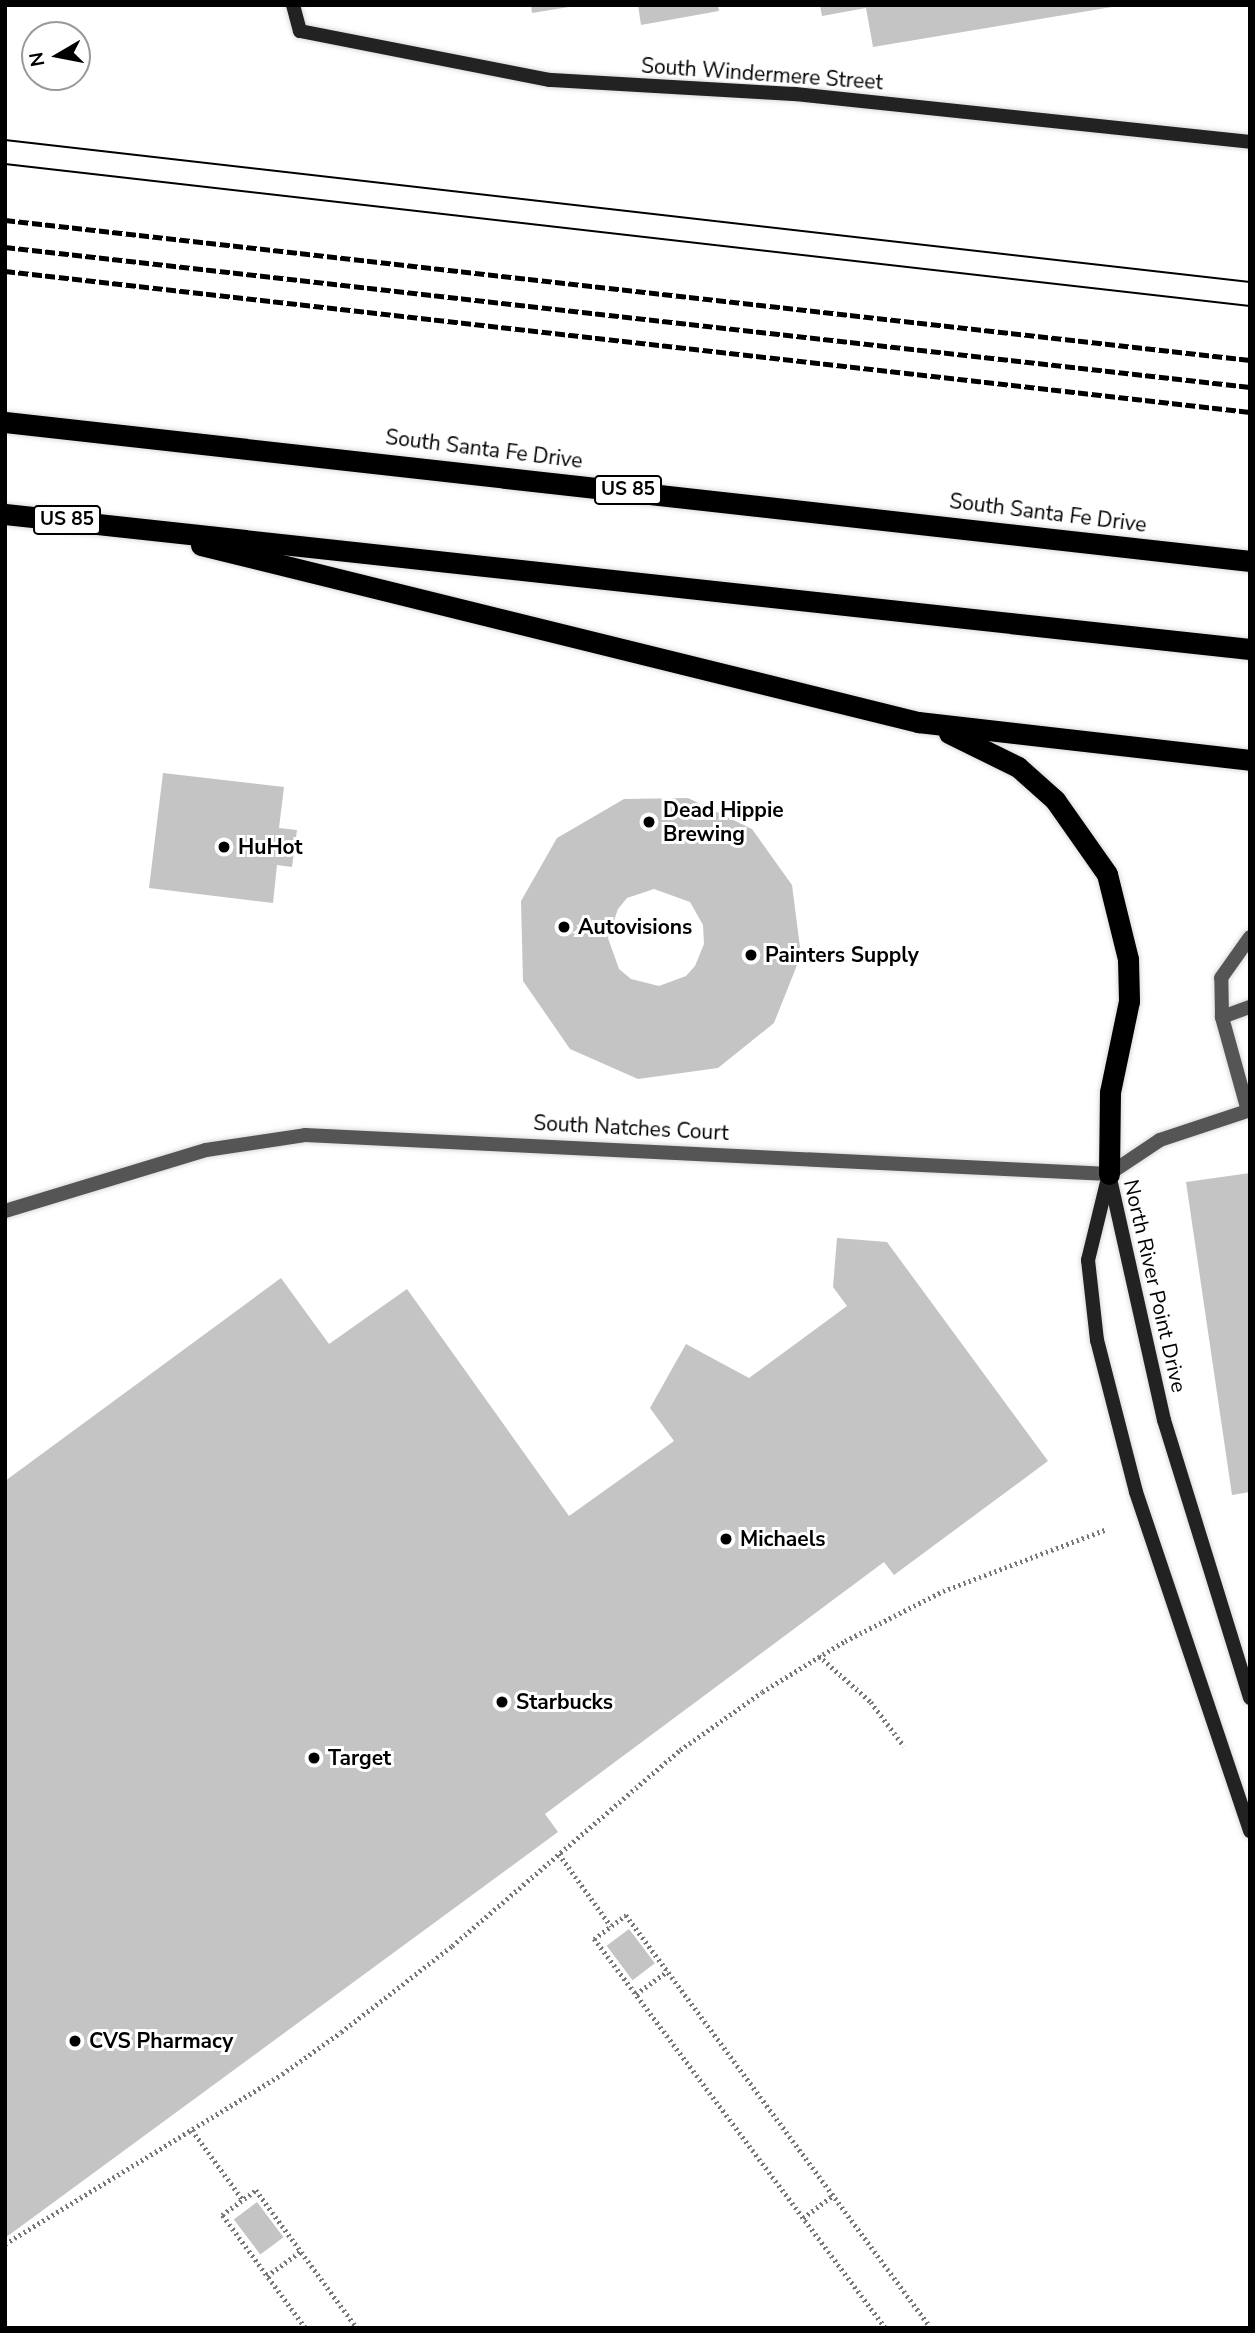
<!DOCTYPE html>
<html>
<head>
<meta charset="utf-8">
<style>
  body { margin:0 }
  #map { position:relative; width:1255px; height:2333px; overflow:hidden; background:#fff; font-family:"Nunito Sans",sans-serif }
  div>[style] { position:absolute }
  .building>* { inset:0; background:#c4c4c4; transform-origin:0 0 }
  .path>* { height:4.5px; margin-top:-2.25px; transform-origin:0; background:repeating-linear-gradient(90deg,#777 0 2px,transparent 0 5.5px) }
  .roads { filter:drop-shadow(0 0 2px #dbdbdb) drop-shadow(0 0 2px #dbdbdb) }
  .lane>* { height:14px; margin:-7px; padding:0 7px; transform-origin:7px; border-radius:7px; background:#555 }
  .street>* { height:14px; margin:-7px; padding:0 7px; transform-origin:7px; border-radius:7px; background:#555 }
  .secondary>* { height:14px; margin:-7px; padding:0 7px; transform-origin:7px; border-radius:7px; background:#222 }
  .highway>* { height:21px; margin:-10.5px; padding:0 10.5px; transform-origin:10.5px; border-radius:10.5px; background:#000 }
  .tram>* { height:2px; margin:-1px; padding:0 1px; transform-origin:1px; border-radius:1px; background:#000 }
  .rail>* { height:5px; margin-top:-2.5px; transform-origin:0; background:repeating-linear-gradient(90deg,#000 0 10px,transparent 0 13.5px) }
  .dots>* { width:19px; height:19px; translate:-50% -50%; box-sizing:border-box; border:4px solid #fff; border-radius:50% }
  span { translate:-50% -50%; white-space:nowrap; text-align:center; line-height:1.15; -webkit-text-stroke:6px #fff; paint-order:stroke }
  .shield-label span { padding:2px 5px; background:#fff; border:2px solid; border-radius:5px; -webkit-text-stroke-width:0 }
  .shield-label { font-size:19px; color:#000; font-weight:700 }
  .street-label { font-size:21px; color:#000 }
  .poi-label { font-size:21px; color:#000; font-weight:700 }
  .left { translate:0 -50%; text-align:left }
  .frame { position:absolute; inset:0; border:7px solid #000; pointer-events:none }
  .north { position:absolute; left:21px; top:21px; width:70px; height:70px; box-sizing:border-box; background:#fff; border:2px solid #999; border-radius:50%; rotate:260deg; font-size:19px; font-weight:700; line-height:28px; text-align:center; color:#000 }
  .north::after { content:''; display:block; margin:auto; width:24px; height:32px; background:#000; clip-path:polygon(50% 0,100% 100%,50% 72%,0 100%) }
</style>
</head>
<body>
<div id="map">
  <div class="building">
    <div style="clip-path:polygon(531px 5px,569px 5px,569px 7px,532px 13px)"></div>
    <div style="clip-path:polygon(638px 5px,718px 5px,719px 11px,641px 25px)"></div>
    <div style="clip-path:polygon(820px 5px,1112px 5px,1112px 7px,873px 47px,866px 8px,822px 16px)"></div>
    <div style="clip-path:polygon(163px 773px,284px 787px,279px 828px,297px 830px,292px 867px,277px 865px,273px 903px,149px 888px)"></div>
    <div style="clip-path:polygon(evenodd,688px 798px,752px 829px,792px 885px,801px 955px,774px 1023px,718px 1068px,638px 1079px,570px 1049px,523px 981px,521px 901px,557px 838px,624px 799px,688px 798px,654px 889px,690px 902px,703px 925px,704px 944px,695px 966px,686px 976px,659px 986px,631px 979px,619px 969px,608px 938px,618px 909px,627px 898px,654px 889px)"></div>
    <div style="clip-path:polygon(1250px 1173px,1250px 1492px,1232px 1495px,1186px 1182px)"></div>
    <div style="clip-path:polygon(837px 1238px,887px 1242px,1048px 1461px,894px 1575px,884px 1562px,545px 1814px,558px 1832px,5px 2238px,5px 1481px,281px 1278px,329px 1344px,407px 1289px,569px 1516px,674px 1441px,650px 1408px,686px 1344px,749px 1378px,847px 1306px,833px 1287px)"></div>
    <div style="left:629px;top:1929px;width:43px;height:28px;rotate:53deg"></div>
    <div style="left:257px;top:2202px;width:44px;height:29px;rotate:53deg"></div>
  </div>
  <div class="path">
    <div style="left:819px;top:1656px;width:69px;rotate:41.5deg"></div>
    <div style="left:871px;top:1702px;width:55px;rotate:53.1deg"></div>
    <div style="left:559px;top:1854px;width:89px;rotate:54.2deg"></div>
    <div style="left:636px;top:1994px;width:39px;rotate:-36deg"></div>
    <div style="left:192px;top:2130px;width:87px;rotate:53.9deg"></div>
    <div style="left:803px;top:2218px;width:38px;rotate:-37deg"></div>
    <div style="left:5px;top:2244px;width:325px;rotate:-31.5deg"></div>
    <div style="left:282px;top:2074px;width:72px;rotate:-35.4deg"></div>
    <div style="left:341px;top:2032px;width:140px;rotate:-37.8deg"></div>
    <div style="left:452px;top:1946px;width:301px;rotate:-40.7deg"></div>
    <div style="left:680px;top:1750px;width:100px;rotate:-35.3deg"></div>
    <div style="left:762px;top:1692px;width:97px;rotate:-31.6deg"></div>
    <div style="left:845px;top:1641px;width:110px;rotate:-27deg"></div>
    <div style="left:943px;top:1591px;width:175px;rotate:-20.7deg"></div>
    <div style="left:267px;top:2276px;width:42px;rotate:-36.3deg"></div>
    <div style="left:305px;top:2328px;width:140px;rotate:-126.3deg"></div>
    <div style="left:222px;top:2215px;width:42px;rotate:-36.3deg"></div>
    <div style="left:256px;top:2190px;width:171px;rotate:53.8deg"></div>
    <div style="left:885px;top:2328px;width:486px;rotate:-126.8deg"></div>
    <div style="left:594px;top:1939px;width:40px;rotate:-37deg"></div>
    <div style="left:626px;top:1915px;width:513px;rotate:53.55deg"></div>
  </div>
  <div class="roads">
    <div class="lane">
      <div style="left:1222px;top:1017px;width:30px;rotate:-20deg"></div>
      <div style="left:1248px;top:1111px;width:98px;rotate:-105.5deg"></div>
      <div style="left:1222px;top:1017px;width:39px;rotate:-91deg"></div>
      <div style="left:1221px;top:978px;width:50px;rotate:-54.7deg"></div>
    </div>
    <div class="street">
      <div style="left:5px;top:1211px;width:210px;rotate:-16.9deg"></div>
      <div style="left:206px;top:1150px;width:100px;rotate:-8.6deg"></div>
      <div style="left:305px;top:1135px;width:805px;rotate:2.78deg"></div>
      <div style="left:1109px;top:1174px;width:61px;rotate:-33.7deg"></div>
      <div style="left:1160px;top:1140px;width:95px;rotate:-18.4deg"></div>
    </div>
    <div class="secondary">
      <div style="left:293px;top:5px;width:27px;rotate:75deg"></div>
      <div style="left:300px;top:31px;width:255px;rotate:11.1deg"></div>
      <div style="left:550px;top:80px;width:245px;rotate:3.3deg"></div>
      <div style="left:795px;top:94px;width:458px;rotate:6deg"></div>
      <div style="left:1109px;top:1174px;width:89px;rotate:103.7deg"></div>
      <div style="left:1088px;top:1260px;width:81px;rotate:83.6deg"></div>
      <div style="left:1097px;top:1340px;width:157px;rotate:75.6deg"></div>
      <div style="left:1136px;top:1492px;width:358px;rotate:71.4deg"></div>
      <div style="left:1109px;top:1174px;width:252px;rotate:77.4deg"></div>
      <div style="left:1164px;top:1420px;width:291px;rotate:72.8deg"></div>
    </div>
    <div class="highway">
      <div style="left:5px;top:422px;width:1253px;rotate:6.37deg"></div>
      <div style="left:5px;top:514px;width:1252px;rotate:6.19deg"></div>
      <div style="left:201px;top:545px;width:739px;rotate:13.87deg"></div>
      <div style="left:918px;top:722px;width:334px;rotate:6.5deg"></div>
      <div style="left:949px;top:733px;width:77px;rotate:26.2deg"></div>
      <div style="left:1018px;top:767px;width:50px;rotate:41.7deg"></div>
      <div style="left:1055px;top:800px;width:90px;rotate:54.9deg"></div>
      <div style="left:1107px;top:874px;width:88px;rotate:76.1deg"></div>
      <div style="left:1128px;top:959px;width:42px;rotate:88.6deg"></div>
      <div style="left:1129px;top:1001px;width:93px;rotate:101.8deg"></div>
      <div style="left:1110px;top:1092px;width:82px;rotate:90.7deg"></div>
    </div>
  </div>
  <div class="tram">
    <div style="left:5px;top:140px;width:1253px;rotate:6.51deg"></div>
    <div style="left:5px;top:164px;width:1253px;rotate:6.51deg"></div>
  </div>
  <div class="rail">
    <div style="left:5px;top:220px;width:1253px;rotate:6.42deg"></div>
    <div style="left:5px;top:247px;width:1253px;rotate:6.42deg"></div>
    <div style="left:5px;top:271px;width:1253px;rotate:6.46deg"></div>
  </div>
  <div class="dots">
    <div style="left:649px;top:822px;background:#000"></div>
    <div style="left:224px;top:847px;background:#000"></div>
    <div style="left:564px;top:927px;background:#000"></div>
    <div style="left:751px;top:955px;background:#000"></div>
    <div style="left:726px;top:1539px;background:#000"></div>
    <div style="left:502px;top:1702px;background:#000"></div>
    <div style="left:314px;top:1758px;background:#000"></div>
    <div style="left:75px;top:2041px;background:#000"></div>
  </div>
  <div class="shield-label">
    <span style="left:628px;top:490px">US 85</span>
    <span style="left:67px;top:520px">US 85</span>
  </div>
  <div class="street-label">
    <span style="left:762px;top:74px;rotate:4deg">South Windermere Street</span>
    <span style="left:484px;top:449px;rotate:7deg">South Santa Fe Drive</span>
    <span style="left:1048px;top:513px;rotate:7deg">South Santa Fe Drive</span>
    <span style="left:631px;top:1128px;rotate:3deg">South Natches Court</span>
    <span style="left:1155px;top:1286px;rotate:77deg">North River Point Drive</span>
  </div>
  <div class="poi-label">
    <span class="left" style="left:663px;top:822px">Dead Hippie<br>Brewing</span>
    <span class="left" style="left:238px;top:847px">HuHot</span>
    <span class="left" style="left:578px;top:927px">Autovisions</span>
    <span class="left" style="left:765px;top:955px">Painters Supply</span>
    <span class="left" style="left:740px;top:1539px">Michaels</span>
    <span class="left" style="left:516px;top:1702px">Starbucks</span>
    <span class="left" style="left:328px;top:1758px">Target</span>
    <span class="left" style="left:89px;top:2041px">CVS Pharmacy</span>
  </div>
  <div class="frame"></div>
  <div class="north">N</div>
</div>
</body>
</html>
